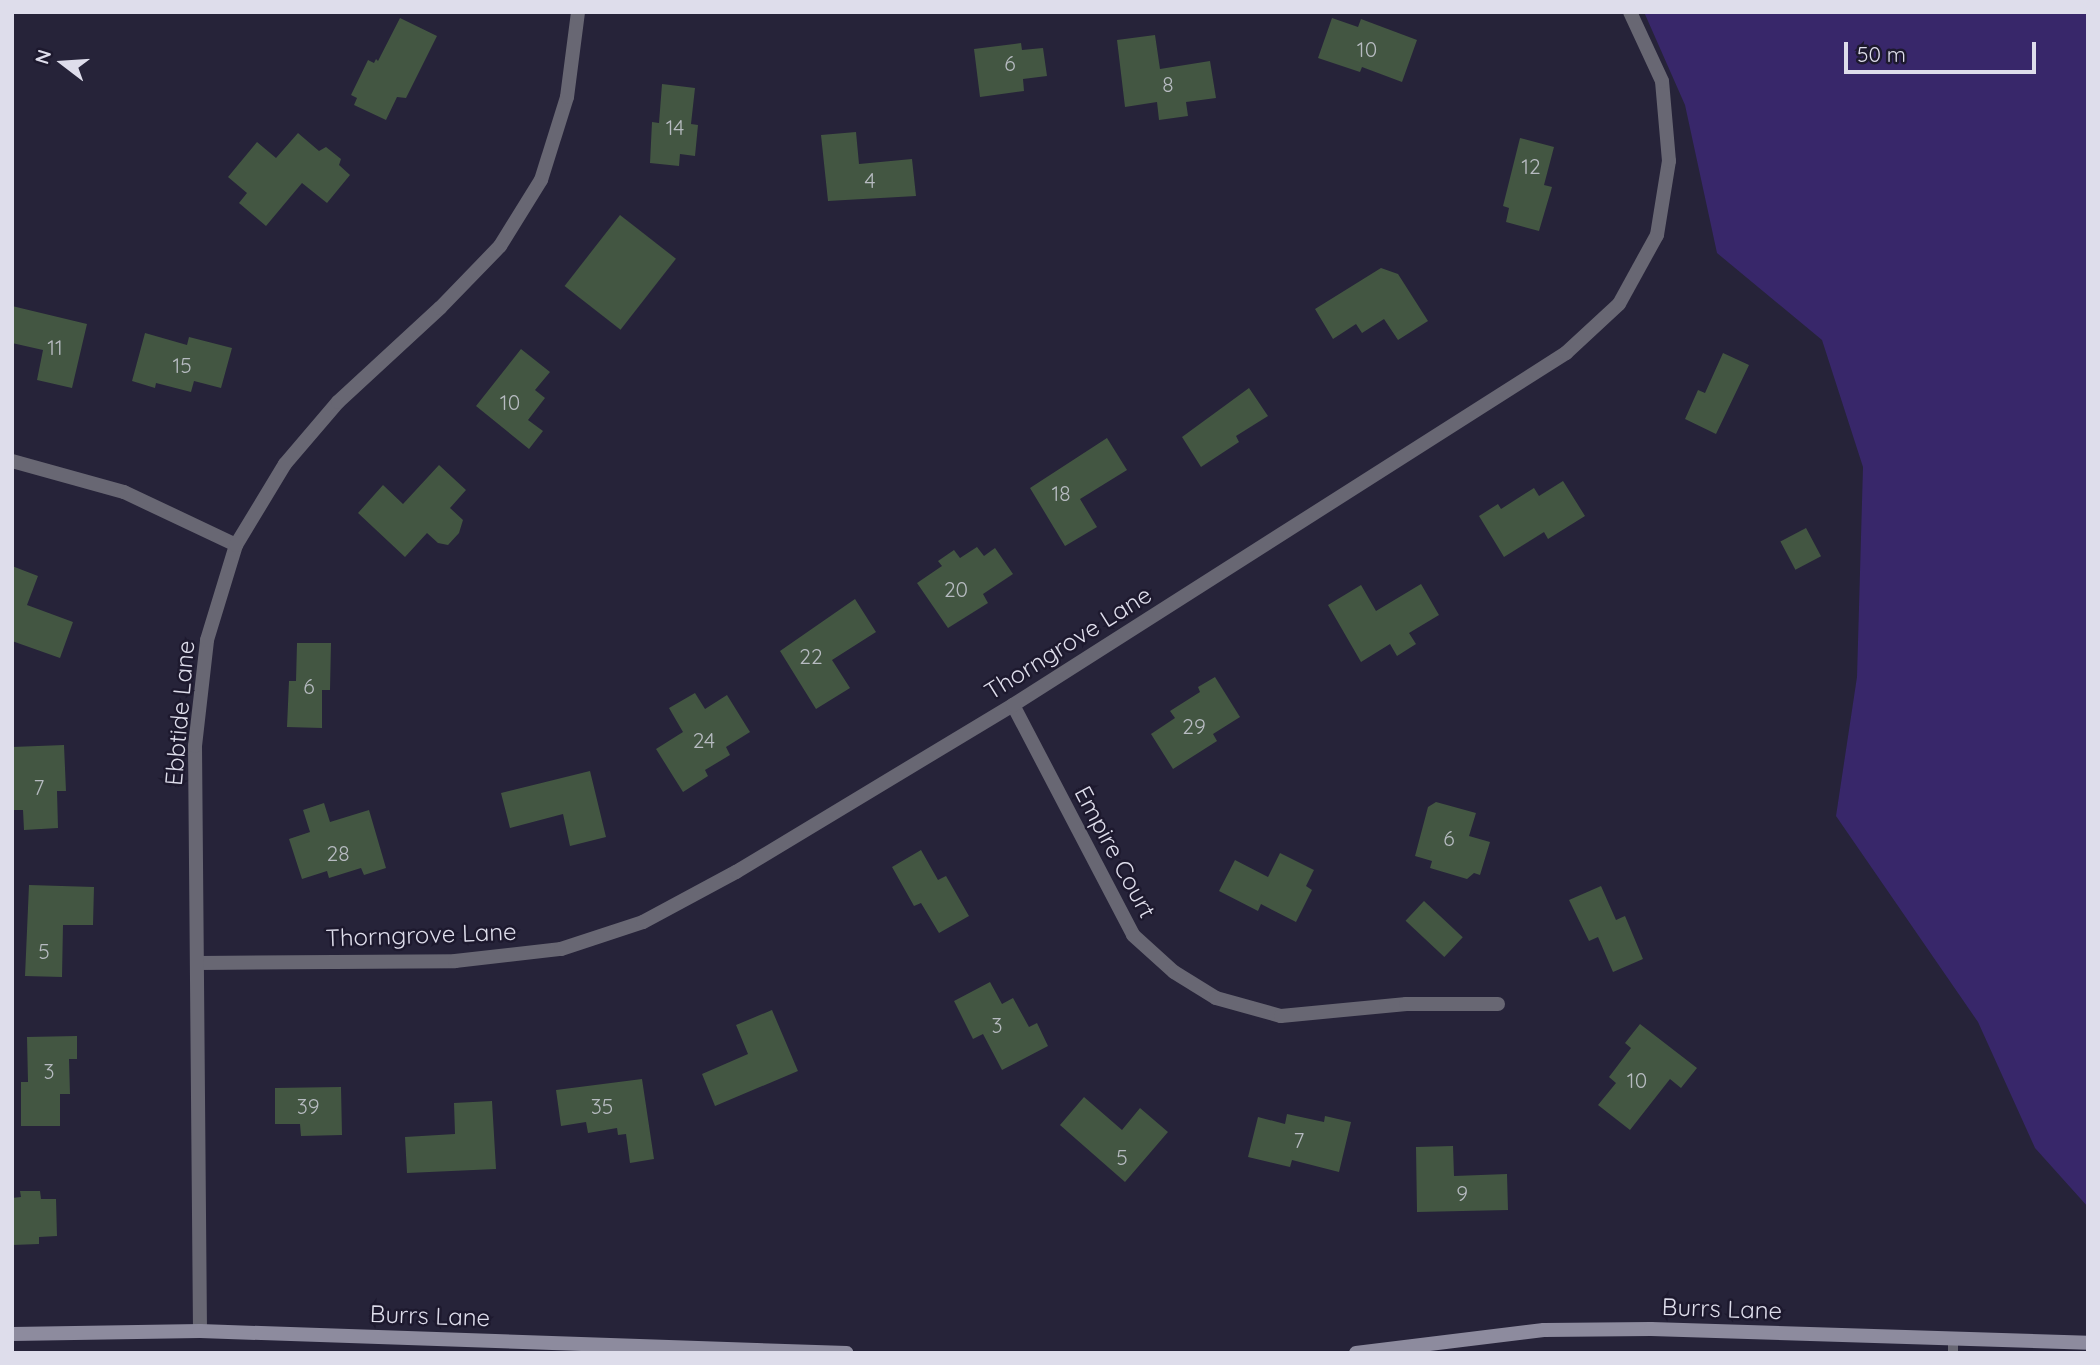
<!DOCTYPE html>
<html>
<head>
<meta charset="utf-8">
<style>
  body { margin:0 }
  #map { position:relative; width:2100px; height:1365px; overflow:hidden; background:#262339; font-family:Quicksand,sans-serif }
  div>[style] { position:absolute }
  .green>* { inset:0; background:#38276a }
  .building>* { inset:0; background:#435642; transform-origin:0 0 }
  .lane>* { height:10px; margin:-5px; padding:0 5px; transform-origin:5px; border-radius:5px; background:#686773 }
  .street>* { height:14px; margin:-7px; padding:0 7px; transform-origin:7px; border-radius:7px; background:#686773 }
  .secondary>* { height:14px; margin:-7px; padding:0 7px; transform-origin:7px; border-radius:7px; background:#8d8b9e }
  span { translate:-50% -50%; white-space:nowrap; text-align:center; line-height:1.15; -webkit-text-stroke:5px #1d192e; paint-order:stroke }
  .number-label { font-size:21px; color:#b7bbc1 }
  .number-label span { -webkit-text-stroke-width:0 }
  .street-label { font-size:24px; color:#deddeb }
  .frame { position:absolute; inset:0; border:14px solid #deddeb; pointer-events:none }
  .north { position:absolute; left:28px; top:28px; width:70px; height:70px; -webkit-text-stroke:5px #1d192e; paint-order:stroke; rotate:287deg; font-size:19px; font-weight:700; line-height:28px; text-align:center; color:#deddeb }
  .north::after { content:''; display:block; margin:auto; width:24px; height:32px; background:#deddeb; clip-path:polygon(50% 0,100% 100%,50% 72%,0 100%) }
  .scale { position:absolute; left:1844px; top:42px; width:192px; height:32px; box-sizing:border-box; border:4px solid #deddeb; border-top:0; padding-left:9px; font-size:21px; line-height:24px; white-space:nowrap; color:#deddeb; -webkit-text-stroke:5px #1d192e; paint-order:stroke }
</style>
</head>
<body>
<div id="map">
  <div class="green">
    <div style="clip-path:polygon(1644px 12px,2088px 12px,2088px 1207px,2035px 1148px,1978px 1022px,1836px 816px,1857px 677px,1863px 467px,1822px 340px,1717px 253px,1685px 105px)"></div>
  </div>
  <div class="building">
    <div style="clip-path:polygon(400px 18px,437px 36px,406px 98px,397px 97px,386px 120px,354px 105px,357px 98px,351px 95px,368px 60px,374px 63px,376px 59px,378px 61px)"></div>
    <div style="clip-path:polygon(1332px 18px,1358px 27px,1361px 19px,1417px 40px,1402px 82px,1362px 67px,1360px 72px,1318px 58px)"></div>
    <div style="clip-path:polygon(1155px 35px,1160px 69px,1210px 61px,1216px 98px,1186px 102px,1188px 116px,1159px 120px,1157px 102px,1125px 107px,1117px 40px)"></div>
    <div style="clip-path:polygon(1021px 43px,1022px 50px,1043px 48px,1047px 76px,1023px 79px,1024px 91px,980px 97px,974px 49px)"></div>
    <div style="clip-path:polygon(662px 84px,695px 88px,691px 124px,698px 125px,695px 156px,680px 154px,679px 166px,650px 163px,652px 122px,659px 123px)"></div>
    <div style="clip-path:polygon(856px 132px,859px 164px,912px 159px,916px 196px,828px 201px,821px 135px)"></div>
    <div style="clip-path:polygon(298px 133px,319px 151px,326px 147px,341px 159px,339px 165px,350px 175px,327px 203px,302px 183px,266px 226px,239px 203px,247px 193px,228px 177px,257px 142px,276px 158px)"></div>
    <div style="clip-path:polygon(1520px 138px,1554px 147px,1544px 185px,1552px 187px,1539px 231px,1506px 222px,1509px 208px,1503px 206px)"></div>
    <div style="left:620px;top:215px;width:71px;height:90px;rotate:38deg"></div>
    <div style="clip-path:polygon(1381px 268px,1398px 274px,1428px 321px,1398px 340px,1384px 319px,1362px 333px,1356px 324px,1333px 339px,1315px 309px)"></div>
    <div style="clip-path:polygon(12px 306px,87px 324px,72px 388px,37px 380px,43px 350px,12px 343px)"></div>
    <div style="clip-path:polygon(145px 333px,187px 345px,189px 337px,232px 348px,221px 388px,194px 381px,191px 392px,156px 383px,155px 388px,132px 381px)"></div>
    <div style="clip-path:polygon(521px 349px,550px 372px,535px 390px,545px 398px,528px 420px,543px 431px,529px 449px,476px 406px)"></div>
    <div style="clip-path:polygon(1723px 353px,1749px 365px,1716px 434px,1685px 419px,1698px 390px,1705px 393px)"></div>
    <div style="clip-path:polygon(1249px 388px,1268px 416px,1236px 436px,1239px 442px,1201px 467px,1182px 437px)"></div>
    <div style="clip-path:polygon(1107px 438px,1127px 470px,1080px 499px,1097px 527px,1065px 546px,1030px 488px)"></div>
    <div style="clip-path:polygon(439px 465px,466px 490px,450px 508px,463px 520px,459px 533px,448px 545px,438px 543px,427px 533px,405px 557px,358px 513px,383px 485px,403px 504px)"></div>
    <div style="clip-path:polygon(1563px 481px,1585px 516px,1548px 539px,1544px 532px,1504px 557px,1479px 516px,1498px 504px,1501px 509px,1534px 488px,1539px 496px)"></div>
    <div style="left:1806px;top:528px;width:32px;height:29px;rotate:62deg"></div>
    <div style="clip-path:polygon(977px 547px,984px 556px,995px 548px,1013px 574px,983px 594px,988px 603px,948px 628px,917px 583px,942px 566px,938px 561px,954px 550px,960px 558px)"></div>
    <div style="clip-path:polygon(12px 566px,38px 576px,27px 605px,73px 622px,60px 658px,12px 641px)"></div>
    <div style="clip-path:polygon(1421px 584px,1439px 615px,1409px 633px,1416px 644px,1397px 656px,1390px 644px,1361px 662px,1328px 605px,1361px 585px,1376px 611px)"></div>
    <div style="clip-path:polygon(855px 599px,876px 632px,832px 660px,850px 688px,816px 709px,780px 651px)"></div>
    <div style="clip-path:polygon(297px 643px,331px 643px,330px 690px,322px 690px,322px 728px,287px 727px,289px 681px,296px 681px)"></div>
    <div style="clip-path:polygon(1215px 677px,1240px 717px,1213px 734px,1217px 741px,1173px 769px,1151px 734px,1175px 718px,1170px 711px,1200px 692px,1198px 687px)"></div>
    <div style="clip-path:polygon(695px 693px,705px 709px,727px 695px,750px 732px,726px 747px,730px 755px,705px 770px,708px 776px,683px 792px,656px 749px,683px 732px,669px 708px)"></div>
    <div style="clip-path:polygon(64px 745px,66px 791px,57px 791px,58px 828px,24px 830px,23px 810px,14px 810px,12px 747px)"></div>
    <div style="clip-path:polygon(590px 771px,606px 837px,570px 846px,563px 814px,510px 828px,501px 793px)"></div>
    <div style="clip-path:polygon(1436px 802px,1476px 813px,1469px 836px,1490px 842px,1480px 875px,1474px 873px,1467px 879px,1430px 868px,1432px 861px,1415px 856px,1428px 807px)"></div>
    <div style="clip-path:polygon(324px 803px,330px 822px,369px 810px,386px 868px,364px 875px,361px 868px,329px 878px,327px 871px,302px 879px,289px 839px,310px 832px,303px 810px)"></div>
    <div style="clip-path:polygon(921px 850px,938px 880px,946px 876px,969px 916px,939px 933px,921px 903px,914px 906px,892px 867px)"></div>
    <div style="clip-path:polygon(1280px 853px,1314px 870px,1306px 886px,1312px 890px,1296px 922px,1261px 904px,1258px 911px,1219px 891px,1235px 860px,1268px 877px)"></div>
    <div style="clip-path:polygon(29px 885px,94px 887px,93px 925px,63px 925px,62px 977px,25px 976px)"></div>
    <div style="clip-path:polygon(1601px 886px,1616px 920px,1625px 916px,1643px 959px,1613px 972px,1598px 937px,1589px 941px,1569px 900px)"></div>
    <div style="left:1424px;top:901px;width:53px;height:27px;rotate:43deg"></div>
    <div style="clip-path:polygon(990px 982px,1002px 1004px,1013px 998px,1029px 1027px,1037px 1023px,1048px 1046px,1002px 1070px,983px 1034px,973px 1039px,954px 1001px)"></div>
    <div style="clip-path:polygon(772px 1010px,798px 1071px,715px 1106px,702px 1074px,748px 1054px,736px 1025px)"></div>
    <div style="clip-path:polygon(1640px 1024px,1697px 1068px,1681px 1088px,1670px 1079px,1630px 1130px,1598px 1105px,1616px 1083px,1609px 1077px,1631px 1048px,1625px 1043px)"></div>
    <div style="clip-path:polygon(77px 1036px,77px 1059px,69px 1059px,70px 1094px,60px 1094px,60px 1126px,21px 1126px,21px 1082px,28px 1082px,27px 1037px)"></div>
    <div style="clip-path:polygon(642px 1079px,654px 1159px,630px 1163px,626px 1134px,618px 1135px,617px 1128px,588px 1133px,586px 1122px,561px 1126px,556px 1090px)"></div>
    <div style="clip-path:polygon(341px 1087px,342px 1135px,301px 1136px,300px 1124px,275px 1124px,275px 1088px)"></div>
    <div style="clip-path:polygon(1084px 1097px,1122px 1130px,1140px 1108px,1168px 1132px,1125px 1182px,1060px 1125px)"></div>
    <div style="clip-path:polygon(492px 1101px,496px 1169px,407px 1173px,405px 1137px,455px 1134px,454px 1103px)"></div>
    <div style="clip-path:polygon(1287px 1114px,1324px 1122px,1325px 1116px,1351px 1122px,1339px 1172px,1292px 1160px,1290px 1167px,1248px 1157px,1258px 1117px,1285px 1124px)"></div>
    <div style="clip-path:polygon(1453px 1146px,1454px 1176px,1507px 1174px,1508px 1210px,1417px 1212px,1416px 1147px)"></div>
    <div style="clip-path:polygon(20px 1191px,40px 1191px,41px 1199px,56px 1199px,57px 1236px,39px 1237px,39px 1244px,12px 1245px,12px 1198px,21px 1197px)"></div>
  </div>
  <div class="lane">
    <div style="left:1953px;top:1353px;width:13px;rotate:-90deg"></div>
  </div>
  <div class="street">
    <div style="left:12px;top:461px;width:116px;rotate:15.5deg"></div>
    <div style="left:124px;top:492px;width:124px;rotate:25.3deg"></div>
    <div style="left:1013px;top:705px;width:259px;rotate:62.4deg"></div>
    <div style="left:1133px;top:935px;width:55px;rotate:42.1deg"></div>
    <div style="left:1174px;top:972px;width:49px;rotate:31.8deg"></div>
    <div style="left:1216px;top:998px;width:67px;rotate:15.5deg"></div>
    <div style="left:1281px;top:1016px;width:126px;rotate:-5.5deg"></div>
    <div style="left:1406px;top:1004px;width:92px"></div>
    <div style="left:199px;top:963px;width:256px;rotate:-0.4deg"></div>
    <div style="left:455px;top:961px;width:107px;rotate:-6.5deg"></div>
    <div style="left:561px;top:949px;width:86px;rotate:-18.2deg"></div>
    <div style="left:643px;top:922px;width:106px;rotate:-28.3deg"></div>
    <div style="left:736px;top:872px;width:323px;rotate:-31.1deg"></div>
    <div style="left:1013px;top:705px;width:656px;rotate:-32.48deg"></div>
    <div style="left:1566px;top:353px;width:72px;rotate:-42.8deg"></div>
    <div style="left:1619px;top:304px;width:79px;rotate:-61.2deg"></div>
    <div style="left:1657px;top:235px;width:75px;rotate:-80.8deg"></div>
    <div style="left:1669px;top:161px;width:80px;rotate:-95deg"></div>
    <div style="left:1662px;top:81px;width:76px;rotate:-114.9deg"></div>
    <div style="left:200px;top:1331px;width:585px;rotate:-90.49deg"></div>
    <div style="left:195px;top:746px;width:107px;rotate:-83.5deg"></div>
    <div style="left:207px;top:640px;width:99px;rotate:-73deg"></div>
    <div style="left:236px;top:545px;width:95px;rotate:-58.8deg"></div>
    <div style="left:285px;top:464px;width:82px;rotate:-49.5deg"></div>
    <div style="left:338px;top:402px;width:139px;rotate:-42.7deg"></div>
    <div style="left:440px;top:308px;width:86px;rotate:-45.9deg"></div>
    <div style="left:500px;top:246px;width:78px;rotate:-58.2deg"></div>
    <div style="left:541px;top:180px;width:87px;rotate:-72.6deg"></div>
    <div style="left:567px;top:97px;width:86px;rotate:-82.6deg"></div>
  </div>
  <div class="secondary">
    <div style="left:12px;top:1334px;width:188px;rotate:-0.9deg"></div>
    <div style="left:200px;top:1331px;width:647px;rotate:1.95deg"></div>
    <div style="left:1356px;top:1353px;width:189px;rotate:-7deg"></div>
    <div style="left:1544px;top:1330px;width:107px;rotate:-0.5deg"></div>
    <div style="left:1651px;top:1329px;width:437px;rotate:1.8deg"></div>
  </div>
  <div class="number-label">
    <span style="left:1367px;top:49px">10</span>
    <span style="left:1010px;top:63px">6</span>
    <span style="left:1168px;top:84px">8</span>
    <span style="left:675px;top:127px">14</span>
    <span style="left:1531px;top:166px">12</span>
    <span style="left:870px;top:180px">4</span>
    <span style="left:55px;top:347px">11</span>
    <span style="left:182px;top:365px">15</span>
    <span style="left:510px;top:402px">10</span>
    <span style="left:1061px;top:493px">18</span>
    <span style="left:956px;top:589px">20</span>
    <span style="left:811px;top:656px">22</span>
    <span style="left:309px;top:686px">6</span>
    <span style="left:1194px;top:726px">29</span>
    <span style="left:704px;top:740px">24</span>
    <span style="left:39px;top:787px">7</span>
    <span style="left:1449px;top:838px">6</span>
    <span style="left:338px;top:853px">28</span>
    <span style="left:44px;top:951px">5</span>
    <span style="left:997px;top:1025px">3</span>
    <span style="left:49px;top:1071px">3</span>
    <span style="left:1637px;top:1080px">10</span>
    <span style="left:308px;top:1106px">39</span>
    <span style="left:602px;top:1106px">35</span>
    <span style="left:1299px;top:1140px">7</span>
    <span style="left:1122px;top:1157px">5</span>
    <span style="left:1462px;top:1193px">9</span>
  </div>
  <div class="street-label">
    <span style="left:1068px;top:643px;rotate:-32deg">Thorngrove Lane</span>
    <span style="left:180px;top:713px;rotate:-85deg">Ebbtide Lane</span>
    <span style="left:1115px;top:852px;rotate:62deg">Empire Court</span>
    <span style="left:421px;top:935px;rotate:-2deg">Thorngrove Lane</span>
    <span style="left:1722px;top:1309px;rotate:2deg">Burrs Lane</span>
    <span style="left:430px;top:1316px;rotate:2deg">Burrs Lane</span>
  </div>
  <div class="frame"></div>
  <div class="north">N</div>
  <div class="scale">50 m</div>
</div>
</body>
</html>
